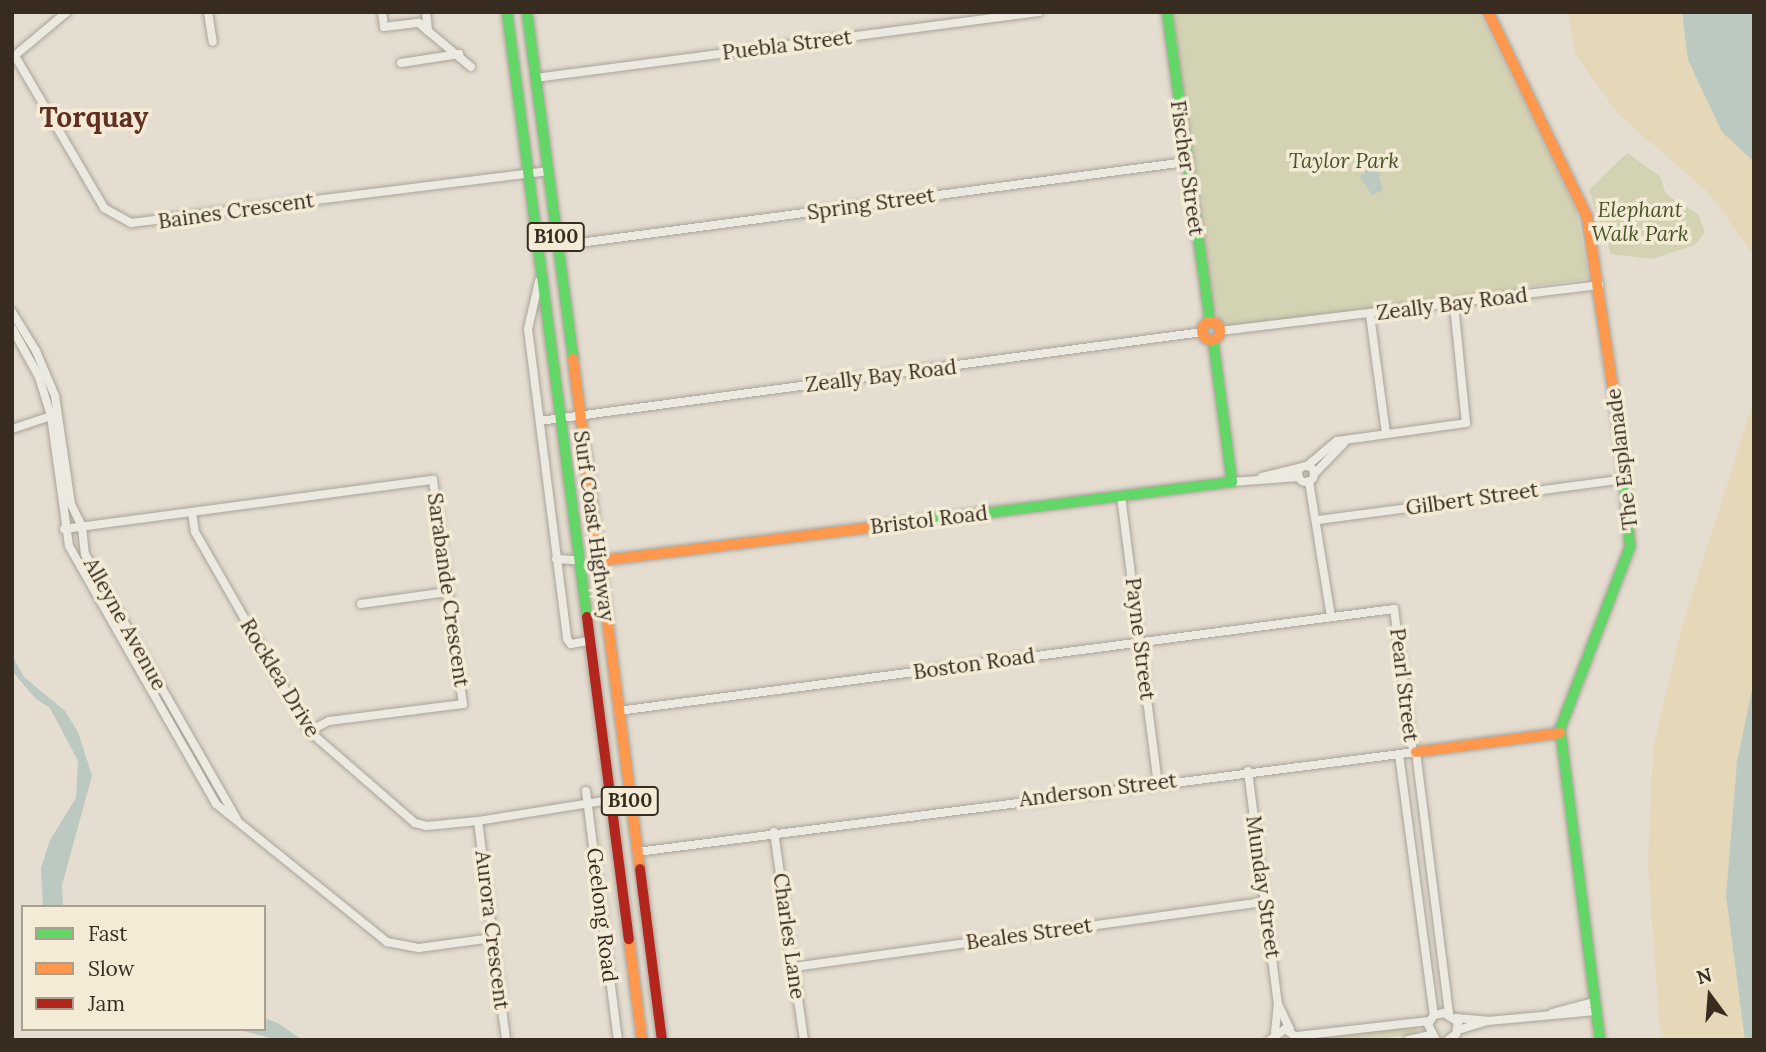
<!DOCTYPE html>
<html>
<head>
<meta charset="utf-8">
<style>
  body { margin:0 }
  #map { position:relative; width:1766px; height:1052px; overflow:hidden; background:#e4ddd0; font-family:Lora,serif }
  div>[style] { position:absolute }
  .green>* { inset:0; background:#d3d2b3 }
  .sand>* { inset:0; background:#e5d8b9 }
  .water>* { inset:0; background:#bbc9c0 }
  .roads { filter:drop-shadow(0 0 2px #aaa398) drop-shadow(0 0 2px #aaa398) }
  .street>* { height:8px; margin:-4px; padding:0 4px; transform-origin:4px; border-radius:4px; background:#ece9e1 }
  .street>.ring { margin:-4px; padding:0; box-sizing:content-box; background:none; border:8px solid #ece9e1; border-radius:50% }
  .fast>* { height:10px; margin:-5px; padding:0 5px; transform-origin:5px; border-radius:5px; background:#63d668 }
  .slow>* { height:10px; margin:-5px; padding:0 5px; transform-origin:5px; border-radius:5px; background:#ff974d }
  .slow>.ring { margin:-5px; padding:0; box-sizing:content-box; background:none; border:10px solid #ff974d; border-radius:50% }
  .jam>* { height:10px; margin:-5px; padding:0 5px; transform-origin:5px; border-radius:5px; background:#b3261e }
  span { translate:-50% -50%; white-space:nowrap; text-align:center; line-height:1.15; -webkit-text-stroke:7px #f4ebd7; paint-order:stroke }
  .shield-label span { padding:2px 5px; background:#f4ebd7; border:2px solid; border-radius:5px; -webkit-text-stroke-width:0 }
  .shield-label { font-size:19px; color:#382c21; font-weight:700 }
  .street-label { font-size:21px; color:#382c21 }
  .park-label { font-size:21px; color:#495329; font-style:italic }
  .district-label { font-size:28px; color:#622f23; font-weight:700 }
  .frame { position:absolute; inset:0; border:14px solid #382c21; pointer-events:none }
  .legend { position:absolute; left:21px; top:905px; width:245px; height:126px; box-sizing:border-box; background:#f4ebd7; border:2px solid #a99f8e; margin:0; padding:9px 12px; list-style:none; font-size:21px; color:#382c21 }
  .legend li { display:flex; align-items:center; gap:14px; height:35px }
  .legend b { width:35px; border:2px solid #a99f8e }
  .north { position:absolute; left:1675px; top:961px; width:70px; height:70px; -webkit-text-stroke:5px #f4ebd7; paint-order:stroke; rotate:344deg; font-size:19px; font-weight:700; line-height:28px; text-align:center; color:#382c21 }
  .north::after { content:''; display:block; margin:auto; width:24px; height:32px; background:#382c21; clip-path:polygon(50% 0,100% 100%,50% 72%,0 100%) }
</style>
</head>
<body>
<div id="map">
  <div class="green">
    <div style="clip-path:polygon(1173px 12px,1479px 12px,1576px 210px,1589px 279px,1231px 326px,1222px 323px,1210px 302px)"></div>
    <div style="clip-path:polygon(1627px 153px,1660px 176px,1666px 194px,1698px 214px,1705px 232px,1695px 245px,1651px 259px,1611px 254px,1589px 190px)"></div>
    <div style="clip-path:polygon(1416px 1025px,1417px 1034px,1371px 1040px,1307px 1039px)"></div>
  </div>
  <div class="sand">
    <div style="clip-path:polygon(1568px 12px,1682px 12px,1688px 60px,1722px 132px,1754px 162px,1754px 256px,1710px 194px,1618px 114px,1575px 54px)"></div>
    <div style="clip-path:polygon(1754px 399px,1754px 680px,1737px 762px,1726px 896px,1745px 1040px,1664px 1040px,1659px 1022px,1648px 863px,1653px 748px,1681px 630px)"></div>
  </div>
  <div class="water">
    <div style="clip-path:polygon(1682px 12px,1754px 12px,1754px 162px,1722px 132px,1688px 60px)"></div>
    <div style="clip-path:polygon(1374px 161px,1384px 162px,1379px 176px,1383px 190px,1372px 195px,1360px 177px)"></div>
    <div style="clip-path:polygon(12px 655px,24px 677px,65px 711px,78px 732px,92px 776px,62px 885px,63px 907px,43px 907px,41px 868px,50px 840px,76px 798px,78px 761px,50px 708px,36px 699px,12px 671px)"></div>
    <div style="clip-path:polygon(1754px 680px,1754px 1040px,1745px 1040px,1726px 896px,1737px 762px)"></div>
    <div style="clip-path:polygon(264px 1018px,278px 1023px,302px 1040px,278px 1040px,235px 1029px,264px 1029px)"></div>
  </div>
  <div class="roads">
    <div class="street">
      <div style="left:208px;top:12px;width:30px;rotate:81deg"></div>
      <div style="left:382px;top:12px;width:15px;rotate:82deg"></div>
      <div style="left:384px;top:27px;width:35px;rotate:-7deg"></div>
      <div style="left:419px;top:23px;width:12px;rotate:42deg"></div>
      <div style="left:426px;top:12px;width:19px;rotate:84deg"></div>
      <div style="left:428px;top:31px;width:56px;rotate:39.9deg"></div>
      <div style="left:15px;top:56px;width:176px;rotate:59.6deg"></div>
      <div style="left:104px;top:208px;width:31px;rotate:29deg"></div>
      <div style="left:131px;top:223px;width:419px;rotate:-7.1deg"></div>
      <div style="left:13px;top:57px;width:70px;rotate:-39.8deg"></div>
      <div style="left:401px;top:63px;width:59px;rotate:-8.8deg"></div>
      <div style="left:535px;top:78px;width:508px;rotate:-7.46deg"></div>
      <div style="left:557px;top:246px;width:635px;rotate:-7.61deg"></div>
      <div style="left:539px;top:281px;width:49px;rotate:102.9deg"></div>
      <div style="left:528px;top:329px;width:312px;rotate:82.8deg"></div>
      <div style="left:567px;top:639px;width:6px;rotate:51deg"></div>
      <div style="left:571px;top:644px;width:17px;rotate:-10deg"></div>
      <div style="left:12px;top:312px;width:46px;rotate:58.4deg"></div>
      <div style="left:36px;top:351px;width:49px;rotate:67.1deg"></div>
      <div style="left:55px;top:396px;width:109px;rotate:81.6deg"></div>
      <div style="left:71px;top:504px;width:25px;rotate:64deg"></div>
      <div style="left:82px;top:527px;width:27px;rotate:84deg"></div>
      <div style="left:85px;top:554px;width:305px;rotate:60.2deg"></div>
      <div style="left:1370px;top:315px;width:120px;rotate:82.3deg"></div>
      <div style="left:12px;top:328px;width:56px;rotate:61.1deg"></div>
      <div style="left:39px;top:377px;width:41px;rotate:72.9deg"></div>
      <div style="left:51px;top:416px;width:131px;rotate:82.1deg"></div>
      <div style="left:69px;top:546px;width:297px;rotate:60.3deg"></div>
      <div style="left:216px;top:804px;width:220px;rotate:38.9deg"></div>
      <div style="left:387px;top:942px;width:33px;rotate:11deg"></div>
      <div style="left:419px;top:948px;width:74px;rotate:-7.8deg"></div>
      <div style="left:1220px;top:331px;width:382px;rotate:-6.9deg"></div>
      <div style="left:540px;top:421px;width:669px;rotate:-7.65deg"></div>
      <div style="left:12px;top:429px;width:41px;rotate:-18.4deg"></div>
      <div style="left:1307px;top:466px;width:39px;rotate:-40deg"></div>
      <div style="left:1337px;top:441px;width:130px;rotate:-7.9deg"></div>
      <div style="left:1466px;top:423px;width:120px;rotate:-95.8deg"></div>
      <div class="ring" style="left:1298px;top:466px;width:8px;height:8px"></div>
      <div style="left:1314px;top:474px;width:43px;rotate:-45.9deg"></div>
      <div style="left:1262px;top:477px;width:41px;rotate:-14deg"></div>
      <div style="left:1309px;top:481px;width:138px;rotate:80.8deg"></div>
      <div style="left:1232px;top:482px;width:67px;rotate:-4.3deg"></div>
      <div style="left:1121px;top:496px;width:289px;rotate:82.7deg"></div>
      <div style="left:192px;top:513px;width:19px;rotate:81deg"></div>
      <div style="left:195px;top:532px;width:229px;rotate:60.2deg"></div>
      <div style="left:309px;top:731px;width:140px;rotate:41deg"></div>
      <div style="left:415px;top:823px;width:12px;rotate:14deg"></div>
      <div style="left:427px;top:826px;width:51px;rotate:-5.6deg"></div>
      <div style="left:478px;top:821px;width:133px;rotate:-9.1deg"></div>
      <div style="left:1318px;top:520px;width:311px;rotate:-7.6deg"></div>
      <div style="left:64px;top:529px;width:372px;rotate:-7.6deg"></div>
      <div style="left:433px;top:480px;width:226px;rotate:82.4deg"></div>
      <div style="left:463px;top:704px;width:135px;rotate:172.8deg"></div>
      <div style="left:329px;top:721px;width:22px;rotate:153deg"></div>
      <div style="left:556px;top:559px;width:22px;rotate:3deg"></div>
      <div style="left:361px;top:604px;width:87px;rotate:-7.9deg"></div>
      <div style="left:618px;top:711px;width:783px;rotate:-7.49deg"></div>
      <div style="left:1394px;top:609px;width:144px;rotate:82.4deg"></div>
      <div style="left:1399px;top:754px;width:263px;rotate:82.4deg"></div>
      <div style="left:1248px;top:771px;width:235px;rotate:82.7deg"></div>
      <div style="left:1278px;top:1004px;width:28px;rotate:96deg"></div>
      <div style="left:586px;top:791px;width:251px;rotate:82.7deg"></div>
      <div style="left:478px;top:821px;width:221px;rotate:82.7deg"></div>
      <div style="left:774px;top:832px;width:210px;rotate:81.8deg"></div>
      <div style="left:637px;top:852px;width:785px;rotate:-7.32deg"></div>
      <div style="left:1416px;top:752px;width:263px;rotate:82.8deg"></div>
      <div style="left:794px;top:967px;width:475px;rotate:-7.9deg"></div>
      <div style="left:1279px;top:1006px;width:26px;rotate:65deg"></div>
      <div style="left:1552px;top:1013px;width:43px;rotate:-14.7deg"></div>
      <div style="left:1456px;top:1018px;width:32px;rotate:5deg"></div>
      <div style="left:1458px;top:1030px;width:31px;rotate:-17deg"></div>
      <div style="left:1488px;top:1021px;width:108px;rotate:-5.3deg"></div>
      <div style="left:1297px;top:1036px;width:133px;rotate:-6.5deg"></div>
      <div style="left:1270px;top:1040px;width:19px;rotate:-36deg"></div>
      <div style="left:1285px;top:1029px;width:16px;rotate:35deg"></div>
      <div style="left:1408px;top:1040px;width:22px;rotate:-13deg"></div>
      <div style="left:1436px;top:1040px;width:18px;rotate:-117deg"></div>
      <div style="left:1428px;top:1024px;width:11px;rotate:-56deg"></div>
      <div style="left:1434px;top:1015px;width:10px;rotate:-11deg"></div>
      <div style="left:1444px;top:1013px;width:17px;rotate:33deg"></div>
      <div style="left:1458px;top:1022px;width:12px;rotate:99deg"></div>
      <div style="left:1456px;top:1034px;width:10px;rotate:143deg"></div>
    </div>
    <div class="fast">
      <div style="left:507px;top:12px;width:610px;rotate:82.47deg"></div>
      <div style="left:527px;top:12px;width:350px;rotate:82.4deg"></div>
      <div style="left:1167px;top:12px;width:313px;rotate:82.1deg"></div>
      <div style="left:867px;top:528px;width:368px;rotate:-7.2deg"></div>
      <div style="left:1232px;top:482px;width:143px;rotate:-97.6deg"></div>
      <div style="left:1600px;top:1040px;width:314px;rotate:-97.3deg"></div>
      <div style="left:1560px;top:729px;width:195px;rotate:-69deg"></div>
      <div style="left:1630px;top:547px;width:105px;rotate:-94.9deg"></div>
    </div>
    <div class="slow">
      <div style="left:1488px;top:12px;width:228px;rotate:64.2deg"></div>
      <div style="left:1587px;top:217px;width:228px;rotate:81.4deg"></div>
      <div class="ring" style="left:1202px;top:322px;width:8px;height:8px"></div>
      <div style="left:573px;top:359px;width:514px;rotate:82.52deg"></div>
      <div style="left:598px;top:561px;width:271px;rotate:-7deg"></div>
      <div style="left:1416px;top:752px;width:145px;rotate:-7.5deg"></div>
      <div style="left:629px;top:939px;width:102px;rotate:82.7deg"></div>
    </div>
    <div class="jam">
      <div style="left:587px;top:617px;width:325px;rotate:82.6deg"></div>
      <div style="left:640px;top:869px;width:172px;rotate:82.7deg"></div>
    </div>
  </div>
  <div class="shield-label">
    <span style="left:556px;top:237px">B100</span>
    <span style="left:630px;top:801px">B100</span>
  </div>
  <div class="street-label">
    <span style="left:787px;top:45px;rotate:-7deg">Puebla Street</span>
    <span style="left:1187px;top:168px;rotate:82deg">Fischer Street</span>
    <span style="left:871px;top:204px;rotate:-8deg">Spring Street</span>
    <span style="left:236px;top:211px;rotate:-8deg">Baines Crescent</span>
    <span style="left:1452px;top:304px;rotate:-7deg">Zeally Bay Road</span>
    <span style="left:881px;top:376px;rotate:-7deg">Zeally Bay Road</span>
    <span style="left:1622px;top:459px;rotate:-97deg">The Esplanade</span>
    <span style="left:1472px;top:499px;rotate:-8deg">Gilbert Street</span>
    <span style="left:929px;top:520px;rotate:-7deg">Bristol Road</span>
    <span style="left:594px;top:526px;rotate:82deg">Surf Coast Highway</span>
    <span style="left:448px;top:590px;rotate:82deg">Sarabande Crescent</span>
    <span style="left:125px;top:624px;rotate:61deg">Alleyne Avenue</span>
    <span style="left:1140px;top:639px;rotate:83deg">Payne Street</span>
    <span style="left:974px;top:664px;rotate:-8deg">Boston Road</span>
    <span style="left:280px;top:678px;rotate:59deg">Rocklea Drive</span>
    <span style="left:1404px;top:685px;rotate:83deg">Pearl Street</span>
    <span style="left:1098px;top:790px;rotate:-7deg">Anderson Street</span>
    <span style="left:1263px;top:887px;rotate:82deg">Munday Street</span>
    <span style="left:602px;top:915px;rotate:83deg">Geelong Road</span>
    <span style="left:492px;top:930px;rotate:83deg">Aurora Crescent</span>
    <span style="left:1029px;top:934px;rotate:-8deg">Beales Street</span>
    <span style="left:789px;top:936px;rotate:82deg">Charles Lane</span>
  </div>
  <div class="park-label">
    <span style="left:1344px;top:161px">Taylor Park</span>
    <span style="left:1640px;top:222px">Elephant<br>Walk Park</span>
  </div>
  <div class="district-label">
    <span style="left:94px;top:117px">Torquay</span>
  </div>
  <div class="frame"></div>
  <ul class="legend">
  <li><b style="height:9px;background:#63d668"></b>Fast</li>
  <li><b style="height:9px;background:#ff974d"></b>Slow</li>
  <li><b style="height:9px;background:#b3261e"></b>Jam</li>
  </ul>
  <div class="north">N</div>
</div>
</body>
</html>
